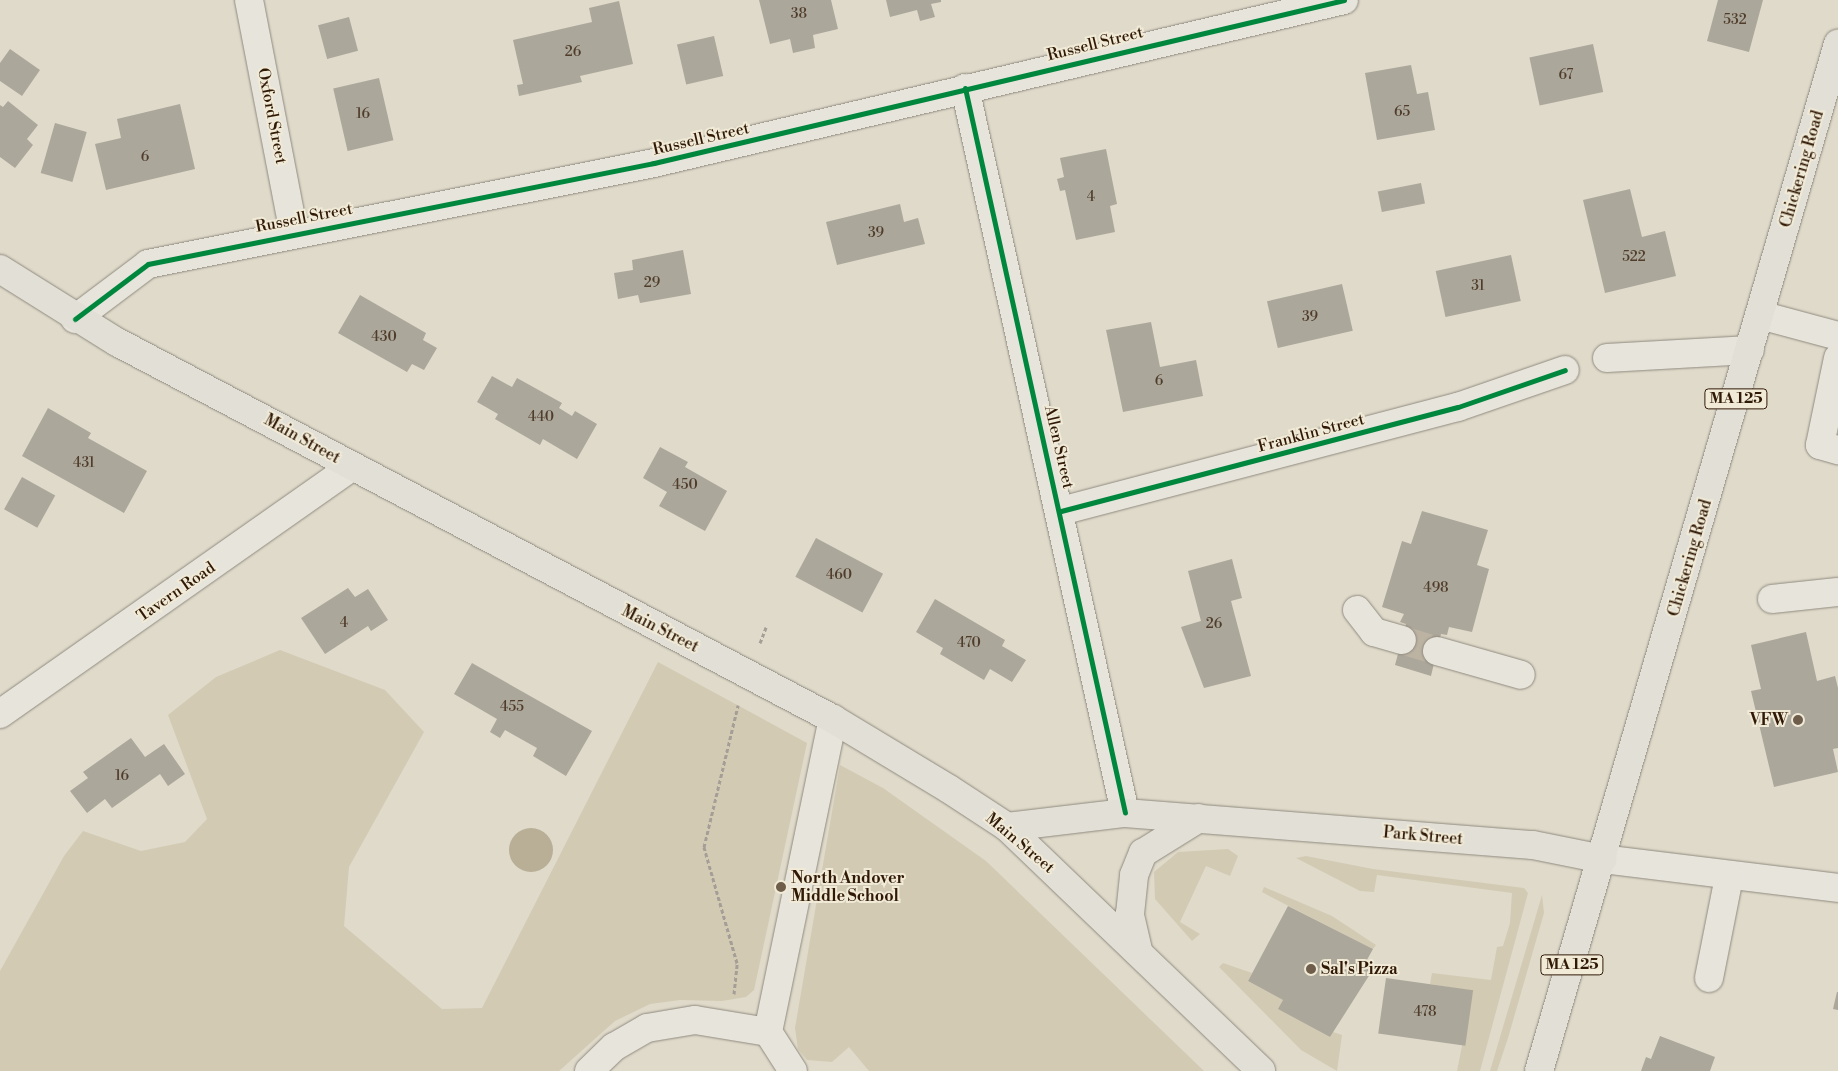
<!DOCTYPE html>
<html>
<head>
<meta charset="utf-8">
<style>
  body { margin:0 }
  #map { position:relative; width:1838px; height:1071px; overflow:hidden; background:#dfdaca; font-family:"Libre Bodoni",serif }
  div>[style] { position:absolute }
  .green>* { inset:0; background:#d3cab3 }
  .water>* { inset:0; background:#b9af97 }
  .round { border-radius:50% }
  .building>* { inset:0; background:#aca79b; transform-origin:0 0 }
  .minor-tunnel>* { height:28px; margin-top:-14px; transform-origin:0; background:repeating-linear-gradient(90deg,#bcb3a3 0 28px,transparent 0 42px) }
  .path>* { height:3px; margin-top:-1.5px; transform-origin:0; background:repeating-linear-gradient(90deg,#a49e96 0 4px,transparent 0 6.5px) }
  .roads { filter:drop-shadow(0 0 1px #908a7f) drop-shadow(0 0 1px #908a7f) }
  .minor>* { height:28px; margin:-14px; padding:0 14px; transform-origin:14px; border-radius:14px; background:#e7e4dc }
  .major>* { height:28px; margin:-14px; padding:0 14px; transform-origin:14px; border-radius:14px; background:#e2dfd6 }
  .cycleway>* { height:5px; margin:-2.5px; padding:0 2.5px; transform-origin:2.5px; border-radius:2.5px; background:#00873e }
  .dots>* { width:14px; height:14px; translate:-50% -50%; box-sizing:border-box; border:2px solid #f0ead7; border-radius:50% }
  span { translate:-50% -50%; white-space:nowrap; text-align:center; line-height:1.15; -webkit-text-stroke:4px #f0ead7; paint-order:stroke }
  .number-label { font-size:14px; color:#4f3c2a }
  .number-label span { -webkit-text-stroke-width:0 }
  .shield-label span { padding:1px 4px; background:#f0ead7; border:1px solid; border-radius:4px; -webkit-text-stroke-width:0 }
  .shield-label { font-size:15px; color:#301905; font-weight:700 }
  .street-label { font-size:16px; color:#301905 }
  .poi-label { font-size:16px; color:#301905; font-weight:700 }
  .right { translate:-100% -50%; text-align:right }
  .left { translate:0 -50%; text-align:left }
</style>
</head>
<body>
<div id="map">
  <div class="green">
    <div style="clip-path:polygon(280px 650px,385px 690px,424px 732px,349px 867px,344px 926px,442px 1009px,482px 1008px,658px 662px,807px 743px,754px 990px,746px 997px,722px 1001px,680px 1000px,650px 1004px,615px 1021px,559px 1071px,0 1071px,0 971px,64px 856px,83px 831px,141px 851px,185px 842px,207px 819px,168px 715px,216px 677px)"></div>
    <div style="clip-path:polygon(840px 765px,883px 788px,986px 861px,1204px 1071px,869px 1071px,849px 1047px,832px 1062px,807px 1060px,798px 1049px,795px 1028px)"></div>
    <div style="clip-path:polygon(1228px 849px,1238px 856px,1230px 876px,1206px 866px,1180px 922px,1200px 934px,1192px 941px,1155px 899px,1154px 872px,1178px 852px)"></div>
    <div style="clip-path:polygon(1306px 856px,1373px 869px,1524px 888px,1528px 893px,1480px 1071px,1457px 1071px,1473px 991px,1430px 984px,1432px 973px,1491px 980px,1497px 947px,1503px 946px,1510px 923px,1512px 893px,1377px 875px,1374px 892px,1360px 891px,1296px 858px)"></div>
    <div style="clip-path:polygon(1264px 887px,1332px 916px,1376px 945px,1373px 949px,1273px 898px,1262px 892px)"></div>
    <div style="clip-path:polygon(1542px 895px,1544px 913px,1508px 1038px,1497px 1071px,1490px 1071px)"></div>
    <div style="clip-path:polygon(1223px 963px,1252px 973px,1248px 981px,1283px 1000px,1279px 1009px,1330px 1037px,1333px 1032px,1342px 1035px,1337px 1071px,1301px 1050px,1219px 967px)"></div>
  </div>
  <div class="water">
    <div class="round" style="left:509px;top:828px;width:44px;height:44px"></div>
  </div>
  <div class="building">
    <div style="clip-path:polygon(759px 0,831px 0,838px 29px,813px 35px,815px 48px,793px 53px,790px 39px,770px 44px)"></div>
    <div style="clip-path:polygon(886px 0,941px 0,941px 2px,931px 4px,935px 17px,920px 21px,917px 10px,890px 17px)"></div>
    <div style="clip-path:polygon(1718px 0,1763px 0,1749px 52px,1707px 41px)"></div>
    <div style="clip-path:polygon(619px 1px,633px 64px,580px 76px,582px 82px,519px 96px,517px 85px,523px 84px,513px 40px,592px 22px,589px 8px)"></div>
    <div style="left:349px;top:17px;width:35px;height:32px;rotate:75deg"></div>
    <div style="left:714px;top:36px;width:41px;height:38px;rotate:77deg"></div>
    <div style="left:1593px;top:44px;width:49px;height:65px;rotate:78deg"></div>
    <div style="clip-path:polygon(10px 49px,40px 70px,22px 96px,0 81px,0 63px)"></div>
    <div style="clip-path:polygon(1411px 65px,1417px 94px,1428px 92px,1435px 130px,1377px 140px,1365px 73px)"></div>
    <div style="left:379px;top:78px;width:64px;height:47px;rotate:77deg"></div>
    <div style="clip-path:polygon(8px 101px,38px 125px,27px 139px,33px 145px,15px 168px,0 157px,0 105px,3px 107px)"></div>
    <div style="clip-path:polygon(180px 104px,195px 169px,106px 190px,95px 144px,121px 138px,117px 119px)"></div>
    <div style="left:55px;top:123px;width:33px;height:52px;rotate:16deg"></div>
    <div style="clip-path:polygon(1106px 149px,1117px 204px,1110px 206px,1115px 232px,1076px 240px,1065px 190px,1060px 191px,1057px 179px,1064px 177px,1060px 158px)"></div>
    <div style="left:1421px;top:183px;width:21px;height:44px;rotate:79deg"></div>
    <div style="clip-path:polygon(1630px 189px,1642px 237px,1665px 231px,1676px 276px,1605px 293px,1583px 200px)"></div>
    <div style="clip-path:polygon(900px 204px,904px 222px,918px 218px,925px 244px,837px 265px,826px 222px)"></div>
    <div style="clip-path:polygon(683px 250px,691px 294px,640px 303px,638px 295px,618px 299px,614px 273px,633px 270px,632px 260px)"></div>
    <div style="left:1511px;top:255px;width:47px;height:77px;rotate:78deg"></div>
    <div style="left:1342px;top:284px;width:48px;height:77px;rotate:77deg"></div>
    <div style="clip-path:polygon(360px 295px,426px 333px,423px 340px,437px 348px,424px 370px,412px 364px,407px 372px,338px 333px)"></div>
    <div style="clip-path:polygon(1151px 322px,1160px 367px,1196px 360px,1203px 396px,1123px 412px,1106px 330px)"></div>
    <div style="clip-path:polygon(492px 376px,512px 387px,517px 378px,562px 403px,559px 408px,572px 416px,575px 411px,597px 424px,577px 459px,543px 439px,540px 445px,495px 419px,498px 414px,477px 402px)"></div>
    <div style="clip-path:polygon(48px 408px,91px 433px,88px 438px,147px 471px,124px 513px,22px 456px)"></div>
    <div style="clip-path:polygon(660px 447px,688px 462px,685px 467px,727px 491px,705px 531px,659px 506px,667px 492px,643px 478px)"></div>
    <div style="left:22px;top:477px;width:38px;height:37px;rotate:29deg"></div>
    <div style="clip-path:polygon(1422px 511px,1488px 530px,1477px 565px,1489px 569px,1472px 632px,1449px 627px,1447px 635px,1441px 634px,1431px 676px,1395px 665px,1406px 624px,1400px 622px,1404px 614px,1382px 607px,1402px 541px,1411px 544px)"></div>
    <div style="left:816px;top:538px;width:76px;height:44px;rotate:28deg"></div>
    <div style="clip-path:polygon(1232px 559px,1242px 598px,1231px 601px,1251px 676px,1204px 688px,1181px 627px,1201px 621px,1188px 571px)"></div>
    <div style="clip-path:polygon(348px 588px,355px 597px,368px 589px,388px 620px,371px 631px,368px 626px,325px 654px,301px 618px)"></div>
    <div style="clip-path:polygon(935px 599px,1005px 640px,1002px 646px,1026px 660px,1012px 682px,990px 669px,984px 680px,940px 654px,943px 648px,916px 632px)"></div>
    <div style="clip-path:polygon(1806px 632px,1817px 681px,1835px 676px,1838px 688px,1838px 748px,1833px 749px,1838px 772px,1774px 787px,1751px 691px,1761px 689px,1751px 645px)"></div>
    <div style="clip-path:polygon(472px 663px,592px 731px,566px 776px,533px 756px,537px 748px,505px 730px,500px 738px,490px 732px,497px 719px,454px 694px)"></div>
    <div style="clip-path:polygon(131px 738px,145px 757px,164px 744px,185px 774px,168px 786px,160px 774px,112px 808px,105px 799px,87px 813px,70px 791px,88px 778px,83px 772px)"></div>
    <div style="clip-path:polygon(1288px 906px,1373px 949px,1363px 967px,1372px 971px,1330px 1037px,1278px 1009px,1283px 1000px,1248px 981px)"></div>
    <div style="left:1386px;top:978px;width:88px;height:56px;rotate:8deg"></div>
    <div style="clip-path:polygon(1837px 992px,1838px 992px,1838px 1010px,1833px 1009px)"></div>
    <div style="clip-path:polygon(1660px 1036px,1715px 1057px,1710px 1071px,1641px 1071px,1646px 1057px,1651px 1059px)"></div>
  </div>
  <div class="minor-tunnel">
    <div style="left:1402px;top:640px;width:37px;rotate:17deg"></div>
  </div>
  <div class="path">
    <div style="left:760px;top:643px;width:17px;rotate:-69deg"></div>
    <div style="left:734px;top:994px;width:31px;rotate:-84deg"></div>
    <div style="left:737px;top:963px;width:121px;rotate:-105.9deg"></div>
    <div style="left:704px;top:847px;width:146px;rotate:-76.5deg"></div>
  </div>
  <div class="roads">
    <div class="minor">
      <div style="left:249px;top:0;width:237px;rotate:79.1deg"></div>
      <div style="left:965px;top:88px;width:742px;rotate:77.55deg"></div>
      <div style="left:1760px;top:315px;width:81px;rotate:15.1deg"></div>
      <div style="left:75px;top:319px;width:91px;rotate:-37deg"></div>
      <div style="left:148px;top:264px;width:516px;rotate:-11.29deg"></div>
      <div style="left:654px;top:163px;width:709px;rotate:-13.29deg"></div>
      <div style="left:1607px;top:358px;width:143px;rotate:-3.2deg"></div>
      <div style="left:1838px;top:358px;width:89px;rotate:101.7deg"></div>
      <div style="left:1820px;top:445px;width:19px;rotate:16deg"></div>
      <div style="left:1061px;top:511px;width:410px;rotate:-14.7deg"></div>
      <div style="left:1458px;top:407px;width:113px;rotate:-19.1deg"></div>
      <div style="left:1772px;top:599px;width:66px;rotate:-6.1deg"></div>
      <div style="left:1357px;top:610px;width:28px;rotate:52deg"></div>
      <div style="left:1374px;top:632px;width:29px;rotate:16deg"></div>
      <div style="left:1437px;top:651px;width:87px;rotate:15.9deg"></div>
      <div style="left:0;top:714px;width:429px;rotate:-35.1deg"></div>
      <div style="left:1603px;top:859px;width:237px;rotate:7deg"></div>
      <div style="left:1709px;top:978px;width:103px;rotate:-78.8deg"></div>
      <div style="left:768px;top:1032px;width:320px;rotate:-78.3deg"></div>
      <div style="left:589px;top:1071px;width:35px;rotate:-44deg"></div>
      <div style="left:614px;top:1047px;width:38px;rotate:-30deg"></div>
      <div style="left:647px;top:1028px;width:49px;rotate:-9.5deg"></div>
      <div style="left:695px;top:1020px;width:74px;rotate:9.3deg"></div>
      <div style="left:768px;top:1032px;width:46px;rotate:57.3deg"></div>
    </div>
    <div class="major">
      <div style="left:0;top:269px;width:138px;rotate:32deg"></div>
      <div style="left:117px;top:342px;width:809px;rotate:27.77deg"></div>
      <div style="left:833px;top:719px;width:135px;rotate:31.1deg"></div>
      <div style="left:949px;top:789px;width:69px;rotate:33.2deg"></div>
      <div style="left:1007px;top:827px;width:352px;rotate:43.8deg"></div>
      <div style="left:1007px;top:827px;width:119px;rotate:-6.8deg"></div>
      <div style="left:1125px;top:813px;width:409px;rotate:4.5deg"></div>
      <div style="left:1533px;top:845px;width:71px;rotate:11.3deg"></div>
      <div style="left:1138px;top:950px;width:37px;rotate:-103deg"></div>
      <div style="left:1130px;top:914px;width:39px;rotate:-84deg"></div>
      <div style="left:1134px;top:875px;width:24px;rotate:-68deg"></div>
      <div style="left:1143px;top:853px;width:66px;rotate:-32deg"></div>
      <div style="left:1539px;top:1071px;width:1070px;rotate:-73.77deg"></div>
    </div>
  </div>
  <div class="cycleway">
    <div style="left:965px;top:88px;width:742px;rotate:77.55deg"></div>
    <div style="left:75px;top:319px;width:91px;rotate:-37deg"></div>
    <div style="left:148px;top:264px;width:516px;rotate:-11.29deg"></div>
    <div style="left:654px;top:163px;width:709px;rotate:-13.29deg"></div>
    <div style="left:1061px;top:511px;width:410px;rotate:-14.7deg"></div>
    <div style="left:1458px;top:407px;width:113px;rotate:-19.1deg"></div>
  </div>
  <div class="dots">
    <div style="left:1798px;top:720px;background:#6d5d4a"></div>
    <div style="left:781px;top:887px;background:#6d5d4a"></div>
    <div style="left:1311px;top:969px;background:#6d5d4a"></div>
  </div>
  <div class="number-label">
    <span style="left:799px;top:14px">38</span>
    <span style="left:1735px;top:20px">532</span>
    <span style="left:573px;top:52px">26</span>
    <span style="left:1566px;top:75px">67</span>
    <span style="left:1402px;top:112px">65</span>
    <span style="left:363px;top:114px">16</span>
    <span style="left:145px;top:157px">6</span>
    <span style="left:1091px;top:197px">4</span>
    <span style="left:876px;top:233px">39</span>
    <span style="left:1634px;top:257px">522</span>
    <span style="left:652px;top:283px">29</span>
    <span style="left:1478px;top:286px">31</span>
    <span style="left:1310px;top:317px">39</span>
    <span style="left:384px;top:337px">430</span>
    <span style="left:1159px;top:381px">6</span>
    <span style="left:541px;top:417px">440</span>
    <span style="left:84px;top:463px">431</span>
    <span style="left:685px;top:485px">450</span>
    <span style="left:839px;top:575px">460</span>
    <span style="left:1436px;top:588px">498</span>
    <span style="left:344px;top:623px">4</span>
    <span style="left:1214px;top:624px">26</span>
    <span style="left:969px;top:643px">470</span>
    <span style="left:512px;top:707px">455</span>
    <span style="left:122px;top:776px">16</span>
    <span style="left:1425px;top:1012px">478</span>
  </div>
  <div class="shield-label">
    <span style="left:1736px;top:399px">MA 125</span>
    <span style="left:1572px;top:965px">MA 125</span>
  </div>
  <div class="street-label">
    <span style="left:1095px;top:44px;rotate:-14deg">Russell Street</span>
    <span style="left:272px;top:116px;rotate:79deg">Oxford Street</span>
    <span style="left:701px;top:139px;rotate:-13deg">Russell Street</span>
    <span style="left:1802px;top:169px;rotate:-74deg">Chickering Road</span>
    <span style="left:304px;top:218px;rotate:-11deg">Russell Street</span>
    <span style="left:1311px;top:433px;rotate:-15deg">Franklin Street</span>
    <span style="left:302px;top:439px;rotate:29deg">Main Street</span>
    <span style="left:1059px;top:447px;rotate:77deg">Allen Street</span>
    <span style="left:1690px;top:558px;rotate:-74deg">Chickering Road</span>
    <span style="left:176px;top:592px;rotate:-35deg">Tavern Road</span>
    <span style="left:660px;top:629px;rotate:27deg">Main Street</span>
    <span style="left:1423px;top:836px;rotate:5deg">Park Street</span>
    <span style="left:1020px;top:843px;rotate:40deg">Main Street</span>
  </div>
  <div class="poi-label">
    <span class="right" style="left:1788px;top:720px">VFW</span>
    <span class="left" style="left:791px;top:887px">North Andover<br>Middle School</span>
    <span class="left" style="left:1321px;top:969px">Sal's Pizza</span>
  </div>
</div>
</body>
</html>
